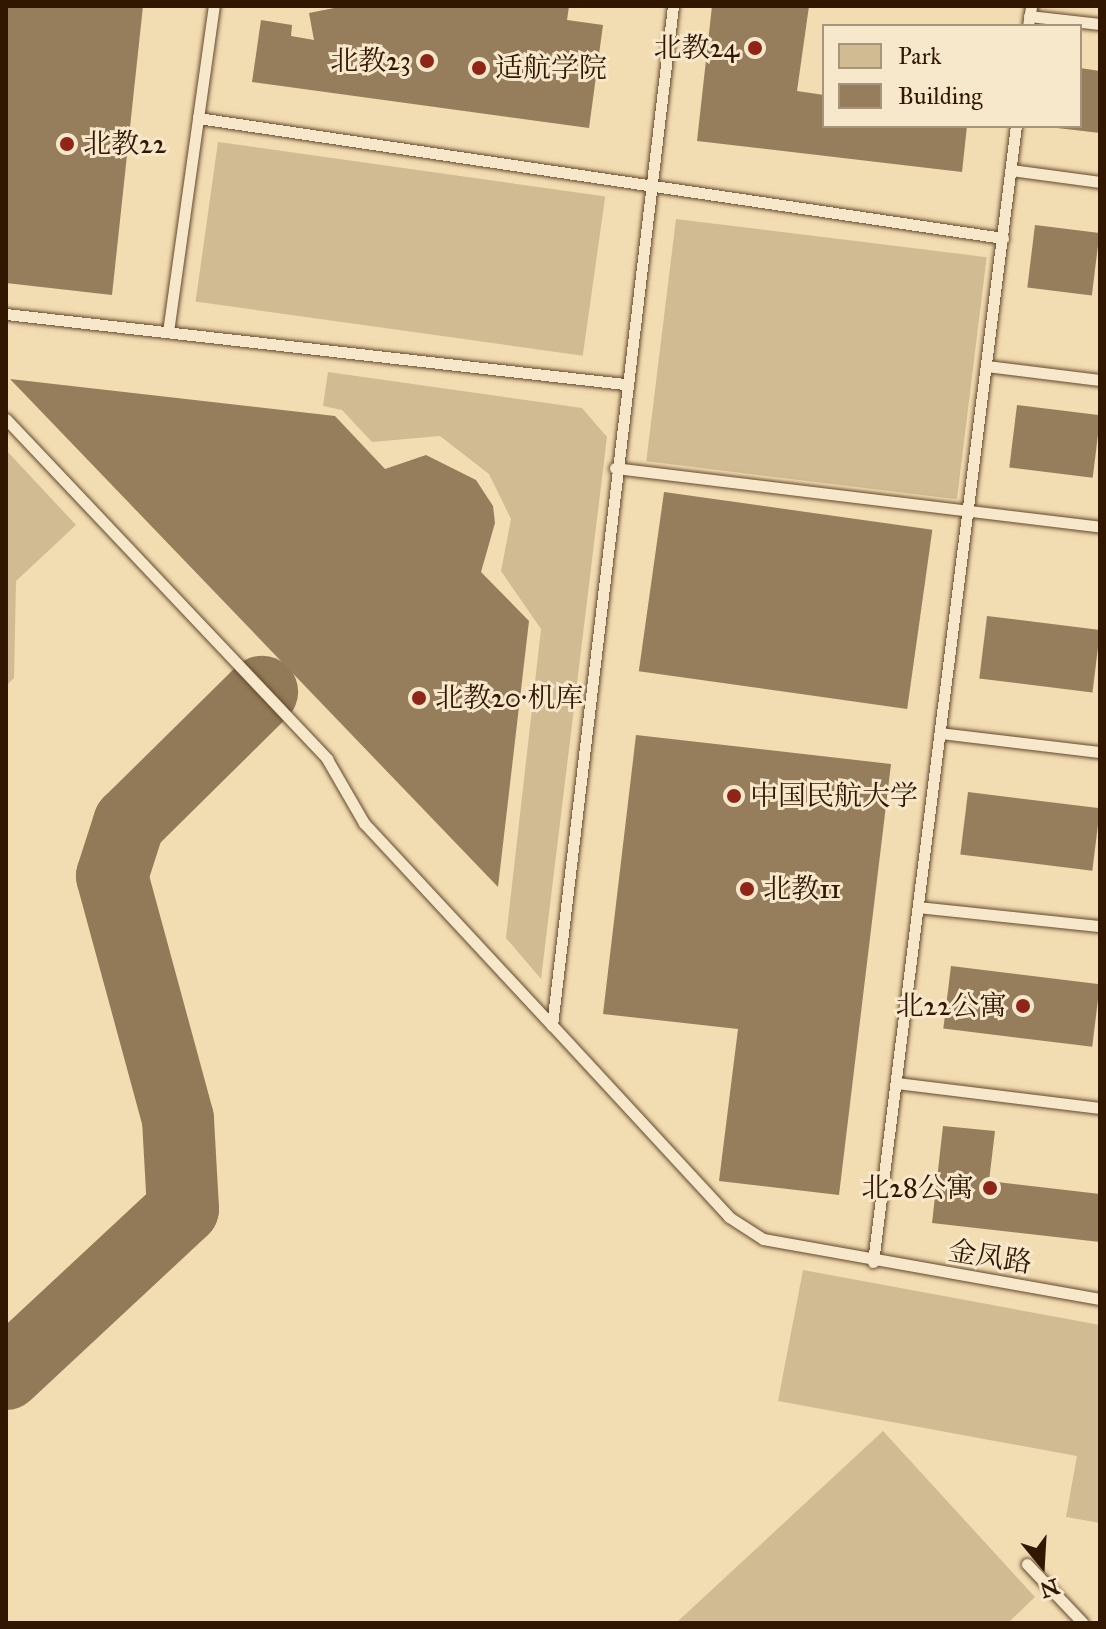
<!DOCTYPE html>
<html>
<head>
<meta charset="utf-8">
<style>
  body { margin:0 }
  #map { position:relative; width:1106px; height:1629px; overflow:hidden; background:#f2dcb1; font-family:"IM FELL Great Primer","Noto Serif SC",serif }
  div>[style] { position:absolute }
  .green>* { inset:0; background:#d1bb93; transform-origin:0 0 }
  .taxiway>* { height:72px; margin:-36px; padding:0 36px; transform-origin:36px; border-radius:36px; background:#927a58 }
  .building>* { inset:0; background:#967d5c; transform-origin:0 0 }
  .roads { filter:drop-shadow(0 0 2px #62482c) drop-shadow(0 0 2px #62482c) }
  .lane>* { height:11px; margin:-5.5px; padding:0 5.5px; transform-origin:5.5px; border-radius:5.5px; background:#f7e8cc }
  .dots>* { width:22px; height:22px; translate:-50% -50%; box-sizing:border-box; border:4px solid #f7e8cc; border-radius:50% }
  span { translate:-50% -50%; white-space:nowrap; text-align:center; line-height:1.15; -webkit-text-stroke:6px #f7e8cc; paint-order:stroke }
  .poi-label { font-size:28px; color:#321700 }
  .right { translate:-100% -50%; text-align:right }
  .left { translate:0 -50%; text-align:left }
  .street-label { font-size:28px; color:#321700 }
  .frame { position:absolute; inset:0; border:8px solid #321700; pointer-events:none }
  .legend { position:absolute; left:822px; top:24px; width:260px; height:104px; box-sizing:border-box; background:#f7e8cc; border:2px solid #a8947a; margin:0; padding:10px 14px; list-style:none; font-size:24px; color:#321700 }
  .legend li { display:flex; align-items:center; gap:16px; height:40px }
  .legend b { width:40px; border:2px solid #a8947a }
  .north { position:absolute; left:1002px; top:1525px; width:80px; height:80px; -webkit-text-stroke:6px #f7e8cc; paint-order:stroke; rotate:162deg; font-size:22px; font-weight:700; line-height:32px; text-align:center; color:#321700 }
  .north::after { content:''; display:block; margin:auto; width:28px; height:36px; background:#321700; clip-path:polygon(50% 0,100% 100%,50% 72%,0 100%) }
</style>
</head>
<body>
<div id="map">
  <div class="green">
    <div style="left:218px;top:142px;width:391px;height:161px;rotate:8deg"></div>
    <div style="left:676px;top:219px;width:313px;height:244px;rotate:7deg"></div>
    <div style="clip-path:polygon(328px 372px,582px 408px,607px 437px,541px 979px,506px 938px,541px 629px,501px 571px,511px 519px,489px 474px,440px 436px,372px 442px,342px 410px,323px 406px)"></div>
    <div style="clip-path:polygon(6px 450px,76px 525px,16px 581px,14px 678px,6px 686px)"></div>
    <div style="clip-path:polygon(803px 1270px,1100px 1325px,1100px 1523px,1066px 1517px,1077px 1456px,778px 1401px)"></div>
    <div style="clip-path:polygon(883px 1431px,1035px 1597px,1008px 1623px,676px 1623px)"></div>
  </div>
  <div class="taxiway">
    <div style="left:6px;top:1374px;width:242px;rotate:-43deg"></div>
    <div style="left:183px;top:1209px;width:90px;rotate:-93.2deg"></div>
    <div style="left:178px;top:1119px;width:252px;rotate:-105.2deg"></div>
    <div style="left:112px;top:876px;width:56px;rotate:-72.2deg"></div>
    <div style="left:129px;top:823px;width:187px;rotate:-44.6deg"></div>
  </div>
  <div class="building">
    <div style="clip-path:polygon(6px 6px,143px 6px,112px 295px,6px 283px)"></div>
    <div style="clip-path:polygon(344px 6px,569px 6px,567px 20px,603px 25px,589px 128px,252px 82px,261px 20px,292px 25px,291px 36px,314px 40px,309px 13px)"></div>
    <div style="clip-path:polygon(712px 6px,809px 6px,797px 91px,824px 95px,824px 126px,967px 126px,962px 172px,697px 141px)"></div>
    <div style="clip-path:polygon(1080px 68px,1100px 71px,1100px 133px,1057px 128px,1080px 126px)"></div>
    <div style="left:1035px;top:225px;width:65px;height:63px;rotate:7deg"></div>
    <div style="clip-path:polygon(10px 379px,335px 416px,385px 469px,426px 455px,476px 480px,493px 506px,495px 523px,481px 572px,529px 621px,498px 887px)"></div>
    <div style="left:1017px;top:405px;width:84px;height:63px;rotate:7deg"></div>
    <div style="left:664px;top:492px;width:271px;height:181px;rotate:8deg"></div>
    <div style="left:987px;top:616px;width:114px;height:63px;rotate:7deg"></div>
    <div style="clip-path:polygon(636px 735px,891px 764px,839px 1195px,719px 1181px,738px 1029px,603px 1014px)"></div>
    <div style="left:968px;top:792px;width:133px;height:63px;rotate:7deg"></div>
    <div style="left:951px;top:966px;width:150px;height:63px;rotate:7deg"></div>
    <div style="clip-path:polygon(943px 1126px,995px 1131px,989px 1181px,1100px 1194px,1100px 1242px,932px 1223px)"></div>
  </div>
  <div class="roads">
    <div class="lane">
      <div style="left:673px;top:6px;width:1026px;rotate:96.77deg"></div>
      <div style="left:552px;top:1025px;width:261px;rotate:47.3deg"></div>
      <div style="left:729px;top:1217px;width:40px;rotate:32.9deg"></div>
      <div style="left:763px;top:1239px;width:342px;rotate:10.1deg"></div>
      <div style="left:1029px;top:16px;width:71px;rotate:6.4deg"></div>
      <div style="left:1028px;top:26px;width:20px;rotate:-81deg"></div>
      <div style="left:198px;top:118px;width:814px;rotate:8.48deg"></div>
      <div style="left:1011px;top:170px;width:90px;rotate:7.7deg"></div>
      <div style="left:6px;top:314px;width:622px;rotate:6.46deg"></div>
      <div style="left:168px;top:332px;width:329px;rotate:-82deg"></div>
      <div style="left:986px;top:366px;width:115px;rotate:7deg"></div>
      <div style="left:6px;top:419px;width:468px;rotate:46.6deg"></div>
      <div style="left:327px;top:759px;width:74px;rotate:60deg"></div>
      <div style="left:364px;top:823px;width:276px;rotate:47.1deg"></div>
      <div style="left:615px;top:468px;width:489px;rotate:6.9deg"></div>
      <div style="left:940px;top:733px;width:161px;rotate:6.8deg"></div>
      <div style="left:918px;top:907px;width:183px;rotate:6deg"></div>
      <div style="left:896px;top:1083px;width:206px;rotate:7deg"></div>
      <div style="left:873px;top:1262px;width:1145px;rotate:-82.83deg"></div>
      <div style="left:1027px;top:1564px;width:81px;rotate:46.5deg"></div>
    </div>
  </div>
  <div class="dots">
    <div style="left:755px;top:48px;background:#8f2418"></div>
    <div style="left:427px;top:61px;background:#8f2418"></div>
    <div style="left:479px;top:68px;background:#8f2418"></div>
    <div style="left:67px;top:144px;background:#8f2418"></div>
    <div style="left:419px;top:698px;background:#8f2418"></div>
    <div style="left:734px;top:796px;background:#8f2418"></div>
    <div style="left:747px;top:889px;background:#8f2418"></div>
    <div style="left:1023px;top:1006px;background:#8f2418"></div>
    <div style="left:990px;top:1188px;background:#8f2418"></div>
  </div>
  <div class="poi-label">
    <span class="right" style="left:739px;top:48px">北教24</span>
    <span class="right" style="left:411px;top:61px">北教23</span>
    <span class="left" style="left:495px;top:68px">适航学院</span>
    <span class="left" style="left:83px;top:144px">北教22</span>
    <span class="left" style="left:435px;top:698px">北教20·机库</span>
    <span class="left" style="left:750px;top:796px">中国民航大学</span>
    <span class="left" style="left:763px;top:889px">北教11</span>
    <span class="right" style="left:1007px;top:1006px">北22公寓</span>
    <span class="right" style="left:974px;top:1188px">北28公寓</span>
  </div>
  <div class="street-label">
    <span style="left:990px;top:1257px;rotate:9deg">金凤路</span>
  </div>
  <div class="frame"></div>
  <ul class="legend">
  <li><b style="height:22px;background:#d1bb93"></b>Park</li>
  <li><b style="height:22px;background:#967d5c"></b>Building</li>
  </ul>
  <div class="north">N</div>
</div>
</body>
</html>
